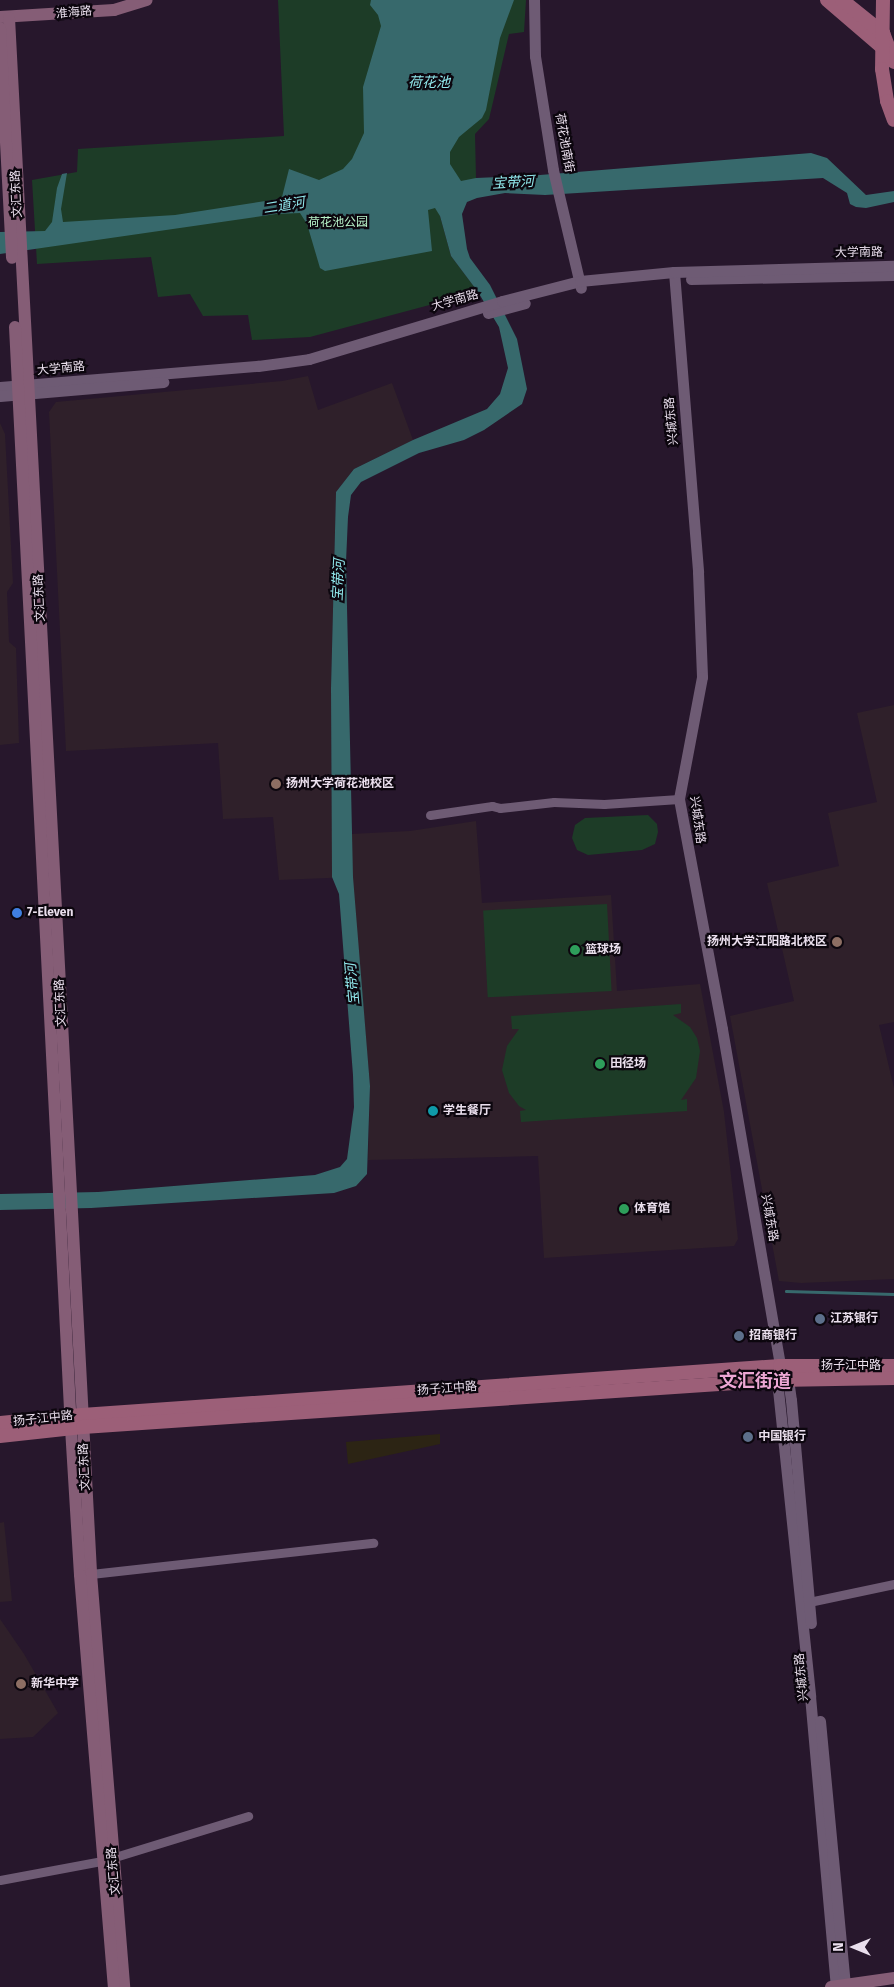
<!DOCTYPE html>
<html>
<head>
<meta charset="utf-8">
<style>
  body { margin:0 }
  #map { position:relative; width:894px; height:1987px; overflow:hidden; background:#27172c; font-family:"Fira Sans","Noto Sans SC",sans-serif }
  div>[style] { position:absolute }
  .industrial>* { inset:0; background:#2c2414 }
  .education>* { inset:0; background:#2f202a }
  .green>* { inset:0; background:#1d3c27; transform-origin:0 0 }
  .water>* { inset:0; background:#37696c }
  .stream>* { height:2.5px; margin:-1.25px; padding:0 1.25px; transform-origin:1.25px; border-radius:1.25px; background:#37696c }
  .minor>* { height:9px; margin:-4.5px; padding:0 4.5px; transform-origin:4.5px; border-radius:4.5px; background:#6e5b74 }
  .tertiary>* { height:11px; margin:-5.5px; padding:0 5.5px; transform-origin:5.5px; border-radius:5.5px; background:#6e5b74 }
  .secondary>* { height:12px; margin:-6px; padding:0 6px; transform-origin:6px; border-radius:6px; background:#855d76 }
  .primary>* { height:14px; margin:-7px; padding:0 7px; transform-origin:7px; border-radius:7px; background:#9c5f78 }
  .dots>* { width:14px; height:14px; translate:-50% -50%; box-sizing:border-box; border:2px solid #0c060e; border-radius:50% }
  span { translate:-50% -50%; white-space:nowrap; text-align:center; line-height:1.15; -webkit-text-stroke:4.5px #0c060e; paint-order:stroke }
  .street-label { font-size:12px; color:#eadfed }
  .park-label { font-size:12px; color:#b8f3c9 }
  .poi-label { font-size:12px; color:#eadfed; font-weight:700 }
  .left { translate:0 -50%; text-align:left }
  .right { translate:-100% -50%; text-align:right }
  .water-label { font-size:14px; color:#90e7eb; font-style:italic }
  .district-label { font-size:18px; color:#eda7d4; font-weight:700 }
  .north { position:absolute; left:829px; top:1922px; width:50px; height:50px; -webkit-text-stroke:4px #0c060e; paint-order:stroke; rotate:270deg; font-size:14px; font-weight:700; line-height:20px; text-align:center; color:#eadfed }
  .north::after { content:''; display:block; margin:auto; width:18px; height:22px; background:#eadfed; clip-path:polygon(50% 0,100% 100%,50% 72%,0 100%) }
</style>
</head>
<body>
<div id="map">
  <div class="industrial">
    <div style="clip-path:polygon(440px 1434px,440px 1444px,348px 1464px,346px 1442px)"></div>
  </div>
  <div class="education">
    <div style="clip-path:polygon(308px 376px,318px 410px,392px 383px,413px 440px,354px 469px,336px 492px,331px 688px,332px 835px,410px 831px,476px 821px,482px 903px,611px 895px,617px 991px,700px 984px,724px 1112px,738px 1239px,734px 1246px,544px 1258px,538px 1156px,368px 1160px,370px 1086px,352px 877px,279px 880px,273px 817px,223px 819px,218px 743px,66px 751px,49px 412px,56px 402px,282px 381px)"></div>
    <div style="clip-path:polygon(0 423px,5px 434px,13px 583px,7px 592px,9px 642px,16px 648px,19px 743px,0 745px)"></div>
    <div style="clip-path:polygon(894px 705px,894px 1022px,879px 1025px,894px 1088px,894px 1279px,801px 1283px,779px 1281px,730px 1016px,794px 1001px,767px 883px,839px 866px,828px 813px,877px 802px,857px 713px)"></div>
    <div style="clip-path:polygon(4px 1522px,12px 1601px,0 1602px,0 1523px)"></div>
    <div style="clip-path:polygon(0 1619px,24px 1654px,58px 1713px,33px 1737px,0 1739px)"></div>
  </div>
  <div class="green">
    <div style="clip-path:polygon(278px 0,526px 0,524px 32px,509px 34px,489px 119px,475px 134px,476px 178px,440px 216px,451px 256px,478px 292px,310px 337px,252px 340px,248px 315px,203px 316px,190px 294px,158px 297px,151px 257px,37px 264px,32px 180px,77px 172px,78px 149px,284px 136px)"></div>
    <div style="clip-path:polygon(648px 815px,657px 824px,658px 832px,655px 844px,642px 850px,588px 855px,577px 850px,572px 838px,575px 825px,585px 818px)"></div>
    <div style="left:607px;top:904px;width:87px;height:124px;rotate:87deg"></div>
    <div style="clip-path:polygon(681px 1004px,681px 1013px,673px 1015px,690px 1027px,697px 1038px,700px 1051px,696px 1078px,681px 1100px,687px 1099px,687px 1111px,521px 1122px,520px 1111px,526px 1110px,519px 1106px,509px 1093px,502px 1070px,507px 1046px,519px 1029px,512px 1029px,511px 1016px)"></div>
  </div>
  <div class="water">
    <div style="clip-path:polygon(371px 0,514px 0,500px 38px,486px 110px,482px 118px,459px 137px,450px 152px,450px 164px,461px 181px,476px 178px,540px 175px,811px 153px,827px 158px,866px 195px,894px 191px,894px 202px,866px 208px,856px 207px,850px 204px,847px 193px,823px 178px,545px 195px,505px 193px,477px 198px,467px 202px,462px 214px,467px 249px,470px 258px,490px 285px,517px 339px,527px 389px,522px 404px,484px 430px,464px 440px,419px 453px,361px 482px,351px 495px,348px 517px,346px 562px,353px 877px,370px 1086px,367px 1174px,356px 1186px,334px 1193px,91px 1208px,0 1210px,0 1194px,98px 1192px,315px 1175px,340px 1167px,347px 1159px,354px 1107px,353px 1075px,339px 894px,332px 877px,331px 688px,336px 492px,354px 469px,413px 440px,487px 409px,500px 394px,508px 368px,499px 327px,478px 292px,451px 256px,440px 216px,435px 208px,428px 210px,432px 251px,325px 271px,320px 268px,307px 224px,300px 213px,276px 214px,0 254px,0 232px,45px 231px,52px 222px,57px 188px,62px 174px,67px 173px,61px 209px,63px 222px,175px 215px,278px 199px,282px 197px,289px 169px,319px 180px,343px 169px,352px 159px,364px 133px,363px 87px,381px 26px,378px 15px,370px 5px)"></div>
  </div>
  <div class="stream">
    <div style="left:786px;top:1291px;width:108px;rotate:1.6deg"></div>
  </div>
  <div class="minor">
    <div style="left:430px;top:815px;width:63px;rotate:-8.3deg"></div>
    <div style="left:492px;top:806px;width:8px;rotate:14deg"></div>
    <div style="left:500px;top:808px;width:54px;rotate:-6.3deg"></div>
    <div style="left:554px;top:802px;width:50px;rotate:2.3deg"></div>
    <div style="left:604px;top:804px;width:75px;rotate:-3.8deg"></div>
    <div style="left:91px;top:1574px;width:284px;rotate:-6.3deg"></div>
    <div style="left:809px;top:1602px;width:87px;rotate:-12deg"></div>
    <div style="left:0;top:1880px;width:104px;rotate:-10.6deg"></div>
    <div style="left:102px;top:1861px;width:153px;rotate:-17.1deg"></div>
  </div>
  <div class="tertiary">
    <div style="left:534px;top:0;width:56px;rotate:89deg"></div>
    <div style="left:535px;top:56px;width:115px;rotate:81deg"></div>
    <div style="left:553px;top:170px;width:121px;rotate:76.7deg"></div>
    <div style="left:674px;top:272px;width:301px;rotate:85.4deg"></div>
    <div style="left:698px;top:572px;width:105px;rotate:87.8deg"></div>
    <div style="left:702px;top:677px;width:124px;rotate:100.7deg"></div>
    <div style="left:679px;top:799px;width:234px;rotate:79.4deg"></div>
    <div style="left:722px;top:1029px;width:342px;rotate:80.2deg"></div>
    <div style="left:780px;top:1366px;width:14px;rotate:102deg"></div>
    <div style="left:777px;top:1380px;width:318px;rotate:84deg"></div>
    <div style="left:810px;top:1696px;width:292px;rotate:84.9deg"></div>
    <div style="left:691px;top:279px;width:203px;rotate:-1.1deg"></div>
    <div style="left:488px;top:313px;width:38px;rotate:-15deg"></div>
    <div style="left:0;top:387px;width:259px;rotate:-4.7deg"></div>
    <div style="left:258px;top:366px;width:51px;rotate:-7.8deg"></div>
    <div style="left:309px;top:359px;width:202px;rotate:-16.7deg"></div>
    <div style="left:502px;top:301px;width:81px;rotate:-14.4deg"></div>
    <div style="left:580px;top:281px;width:94px;rotate:-5.5deg"></div>
    <div style="left:674px;top:272px;width:220px;rotate:-1.6deg"></div>
    <div style="left:0;top:396px;width:164px;rotate:-4.9deg"></div>
    <div style="left:785px;top:1374px;width:6px;rotate:59deg"></div>
    <div style="left:788px;top:1379px;width:21px;rotate:82deg"></div>
    <div style="left:791px;top:1400px;width:224px;rotate:84.9deg"></div>
    <div style="left:820px;top:1721px;width:267px;rotate:84.6deg"></div>
  </div>
  <div class="secondary">
    <div style="left:0;top:17px;width:114px;rotate:-3.5deg"></div>
    <div style="left:114px;top:10px;width:34px;rotate:-17deg"></div>
    <div style="left:9px;top:18px;width:1558px;rotate:86.98deg"></div>
    <div style="left:91px;top:1574px;width:414px;rotate:85.4deg"></div>
    <div style="left:0;top:28px;width:230px;rotate:87deg"></div>
    <div style="left:15px;top:327px;width:1102px;rotate:87.09deg"></div>
    <div style="left:71px;top:1428px;width:147px;rotate:86.5deg"></div>
    <div style="left:80px;top:1575px;width:413px;rotate:85.3deg"></div>
    <div style="left:831px;top:1987px;width:64px;rotate:-8.1deg"></div>
  </div>
  <div class="primary">
    <div style="left:827px;top:0;width:74px;rotate:40.6deg"></div>
    <div style="left:883px;top:48px;width:11px;rotate:5deg"></div>
    <div style="left:842px;top:0;width:53px;rotate:38.8deg"></div>
    <div style="left:883px;top:33px;width:31px;rotate:69deg"></div>
    <div style="left:883px;top:0;width:69px;rotate:90.8deg"></div>
    <div style="left:882px;top:69px;width:32px;rotate:81deg"></div>
    <div style="left:887px;top:101px;width:20px;rotate:70deg"></div>
    <div style="left:0;top:1423px;width:82px;rotate:-5.6deg"></div>
    <div style="left:82px;top:1415px;width:700px;rotate:-4.02deg"></div>
    <div style="left:780px;top:1366px;width:114px"></div>
    <div style="left:0;top:1436px;width:83px;rotate:-6.2deg"></div>
    <div style="left:83px;top:1427px;width:696px;rotate:-3.87deg"></div>
    <div style="left:777px;top:1380px;width:117px;rotate:-1deg"></div>
  </div>
  <div class="dots">
    <div style="left:276px;top:784px;background:#8d6e63"></div>
    <div style="left:17px;top:913px;background:#3f7fe0"></div>
    <div style="left:837px;top:942px;background:#8d6e63"></div>
    <div style="left:575px;top:950px;background:#2e9e5b"></div>
    <div style="left:600px;top:1064px;background:#2e9e5b"></div>
    <div style="left:433px;top:1111px;background:#0f9aa8"></div>
    <div style="left:624px;top:1209px;background:#2e9e5b"></div>
    <div style="left:820px;top:1319px;background:#5c6f8a"></div>
    <div style="left:739px;top:1336px;background:#5c6f8a"></div>
    <div style="left:748px;top:1437px;background:#5c6f8a"></div>
    <div style="left:21px;top:1684px;background:#8d6e63"></div>
  </div>
  <div class="street-label">
    <span style="left:74px;top:13px;rotate:-5deg">淮海路</span>
    <span style="left:564px;top:143px;rotate:80deg">荷花池南街</span>
    <span style="left:17px;top:194px;rotate:-93deg">文汇东路</span>
    <span style="left:859px;top:253px;rotate:-1deg">大学南路</span>
    <span style="left:455px;top:301px;rotate:-16deg">大学南路</span>
    <span style="left:61px;top:369px;rotate:-5deg">大学南路</span>
    <span style="left:672px;top:421px;rotate:-95deg">兴城东路</span>
    <span style="left:40px;top:598px;rotate:-93deg">文汇东路</span>
    <span style="left:697px;top:820px;rotate:82deg">兴城东路</span>
    <span style="left:61px;top:1003px;rotate:-93deg">文汇东路</span>
    <span style="left:769px;top:1218px;rotate:80deg">兴城东路</span>
    <span style="left:851px;top:1366px">扬子江中路</span>
    <span style="left:447px;top:1389px;rotate:-4deg">扬子江中路</span>
    <span style="left:43px;top:1419px;rotate:-6deg">扬子江中路</span>
    <span style="left:85px;top:1467px;rotate:-93deg">文汇东路</span>
    <span style="left:802px;top:1677px;rotate:-95deg">兴城东路</span>
    <span style="left:114px;top:1871px;rotate:-95deg">文汇东路</span>
  </div>
  <div class="park-label">
    <span style="left:338px;top:223px">荷花池公园</span>
  </div>
  <div class="poi-label">
    <span class="left" style="left:286px;top:784px">扬州大学荷花池校区</span>
    <span class="left" style="left:27px;top:913px">7-Eleven</span>
    <span class="right" style="left:827px;top:942px">扬州大学江阳路北校区</span>
    <span class="left" style="left:585px;top:950px">篮球场</span>
    <span class="left" style="left:610px;top:1064px">田径场</span>
    <span class="left" style="left:443px;top:1111px">学生餐厅</span>
    <span class="left" style="left:634px;top:1209px">体育馆</span>
    <span class="left" style="left:830px;top:1319px">江苏银行</span>
    <span class="left" style="left:749px;top:1336px">招商银行</span>
    <span class="left" style="left:758px;top:1437px">中国银行</span>
    <span class="left" style="left:31px;top:1684px">新华中学</span>
  </div>
  <div class="water-label">
    <span style="left:429px;top:83px">荷花池</span>
    <span style="left:513px;top:183px;rotate:-3deg">宝带河</span>
    <span style="left:284px;top:206px;rotate:-9deg">二道河</span>
    <span style="left:339px;top:580px;rotate:-87deg">宝带河</span>
    <span style="left:353px;top:984px;rotate:-95deg">宝带河</span>
  </div>
  <div class="district-label">
    <span style="left:755px;top:1381px">文汇街道</span>
  </div>
  <div class="north">N</div>
</div>
</body>
</html>
